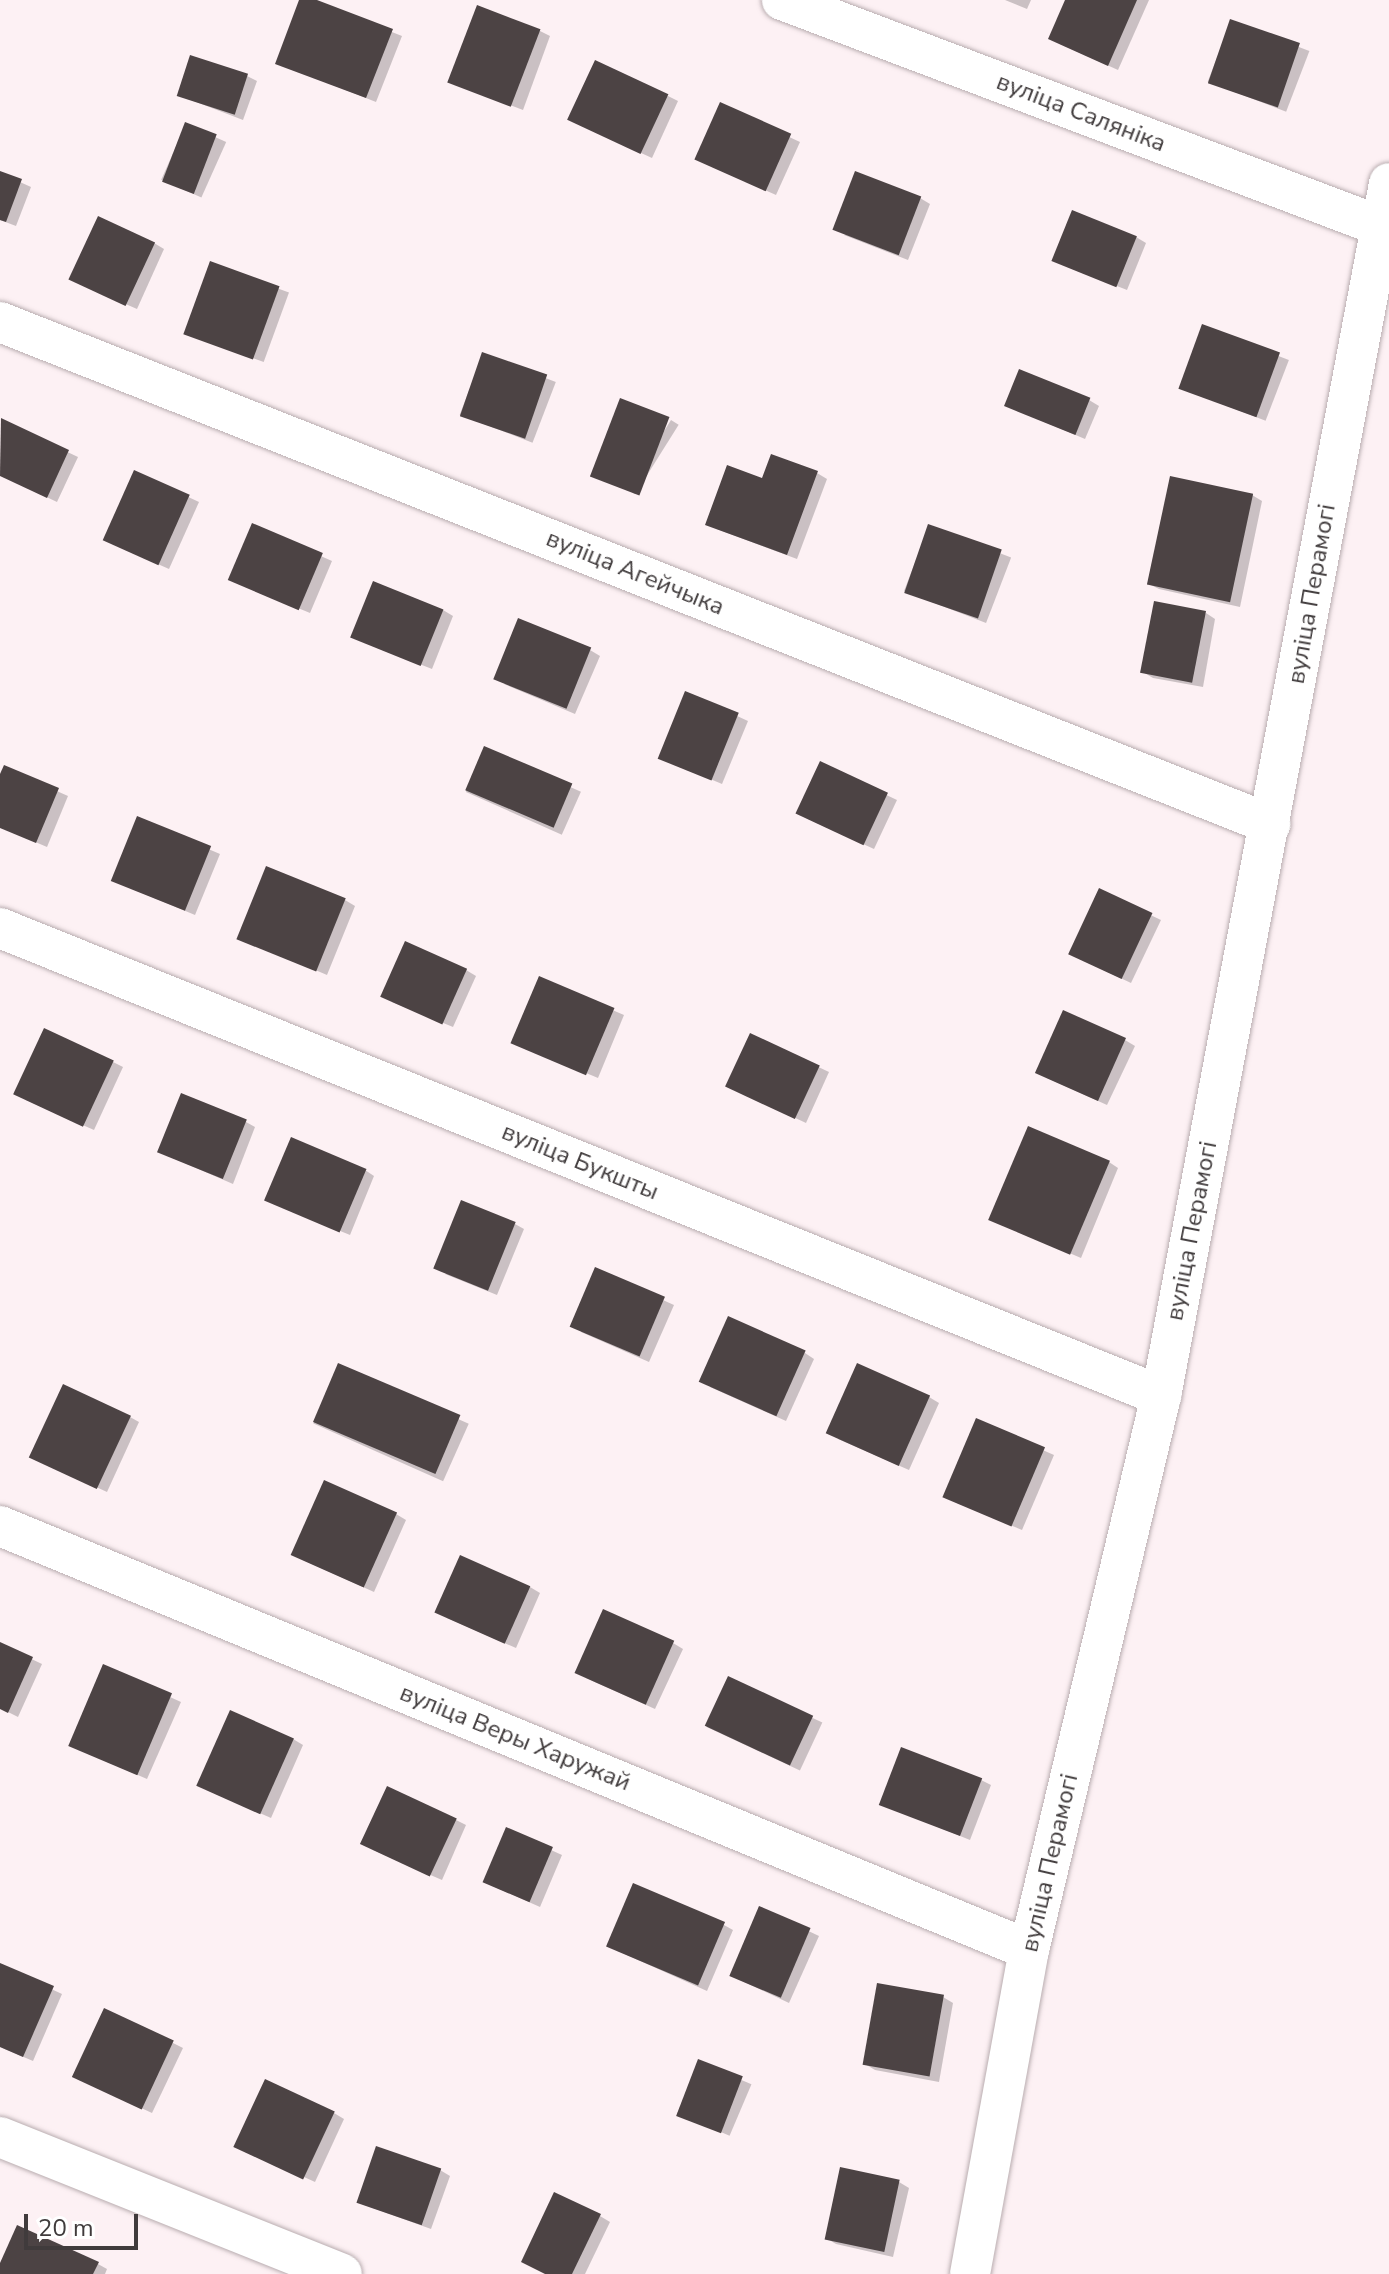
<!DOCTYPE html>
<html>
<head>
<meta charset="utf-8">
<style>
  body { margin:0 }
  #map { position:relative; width:1389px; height:2274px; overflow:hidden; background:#fdf1f4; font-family:"Nunito Sans",sans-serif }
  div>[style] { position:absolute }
  .shadow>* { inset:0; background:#0003; transform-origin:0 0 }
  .building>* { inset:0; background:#4c4344; transform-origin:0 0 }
  .roads { filter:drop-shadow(0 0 2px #b9adb0) drop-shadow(0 0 2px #b9adb0) }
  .street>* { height:40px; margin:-20px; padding:0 20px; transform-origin:20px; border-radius:20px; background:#fff }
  span { translate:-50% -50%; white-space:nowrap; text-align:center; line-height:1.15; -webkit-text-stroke:8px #fff; paint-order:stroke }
  .street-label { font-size:24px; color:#403b3c }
  .scale { position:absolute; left:24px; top:2214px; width:114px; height:36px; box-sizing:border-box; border:4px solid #403b3c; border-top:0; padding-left:10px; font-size:24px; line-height:28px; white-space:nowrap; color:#403b3c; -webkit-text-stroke:6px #fff; paint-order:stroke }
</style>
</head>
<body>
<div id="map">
  <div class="shadow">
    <div style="clip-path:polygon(301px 0,311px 0,402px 36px,376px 102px,277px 63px)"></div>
    <div style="clip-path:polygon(1005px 0,1031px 0,1027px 9px)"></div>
    <div style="clip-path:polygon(1067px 0,1149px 0,1118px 70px,1060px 44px)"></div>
    <div style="left:1231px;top:21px;width:84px;height:65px;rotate:21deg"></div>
    <div style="clip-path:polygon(540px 31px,550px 36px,523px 110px,451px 82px)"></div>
    <div style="clip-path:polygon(247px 76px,257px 81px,243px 120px,178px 95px)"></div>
    <div style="clip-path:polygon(668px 96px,678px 101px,652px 158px,580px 125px)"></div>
    <div style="clip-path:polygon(721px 105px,800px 142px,776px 195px,706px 164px)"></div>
    <div style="left:186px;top:124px;width:44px;height:61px;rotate:24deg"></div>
    <div style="clip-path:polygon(0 173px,31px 187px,16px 226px,0 220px)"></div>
    <div style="clip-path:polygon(920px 198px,930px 204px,908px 260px,844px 235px)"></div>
    <div style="clip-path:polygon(1136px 237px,1146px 243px,1127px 290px,1064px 265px)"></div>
    <div style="clip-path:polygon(154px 243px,164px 249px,137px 309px,82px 285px)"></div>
    <div style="left:211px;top:264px;width:83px;height:74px;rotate:20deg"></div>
    <div style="left:1203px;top:327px;width:92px;height:65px;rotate:21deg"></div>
    <div style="left:483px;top:354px;width:78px;height:65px;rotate:21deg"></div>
    <div style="clip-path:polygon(1089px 400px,1099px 406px,1085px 439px,1016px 410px)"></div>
    <div style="left:671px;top:420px;width:9px;height:82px;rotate:32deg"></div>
    <div style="clip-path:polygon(2px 421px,78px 457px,57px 502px,0 475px)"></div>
    <div style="clip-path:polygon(135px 472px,199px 502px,169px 569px,115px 545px)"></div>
    <div style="clip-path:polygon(817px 473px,827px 479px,797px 559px,717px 529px,763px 481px)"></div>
    <div style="clip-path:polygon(1252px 495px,1262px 501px,1240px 607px,1159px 589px,1149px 584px)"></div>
    <div style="clip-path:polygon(253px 526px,332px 561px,310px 613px,240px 584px)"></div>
    <div style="left:929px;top:526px;width:88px;height:70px;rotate:21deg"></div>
    <div style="clip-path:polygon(443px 610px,453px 616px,432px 669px,354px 638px)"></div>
    <div style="clip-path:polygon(1206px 613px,1215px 619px,1203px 687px,1153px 678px,1143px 672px)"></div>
    <div style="clip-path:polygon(590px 650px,600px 656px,575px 714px,504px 684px)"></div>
    <div style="clip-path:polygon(687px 693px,748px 721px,722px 784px,670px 762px)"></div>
    <div style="left:485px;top:749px;width:105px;height:47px;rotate:24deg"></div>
    <div style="clip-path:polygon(821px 764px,897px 800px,874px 849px,808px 819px)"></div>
    <div style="clip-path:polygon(5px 768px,68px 796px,47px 847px,0 827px,0 779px)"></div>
    <div style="clip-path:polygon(138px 819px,220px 854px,195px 915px,123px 885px)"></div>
    <div style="clip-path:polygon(1100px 891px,1161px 920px,1131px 983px,1080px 959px)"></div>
    <div style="clip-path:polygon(345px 900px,355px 906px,327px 975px,240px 938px)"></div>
    <div style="clip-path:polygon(466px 970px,476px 976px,453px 1027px,392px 1002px)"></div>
    <div style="clip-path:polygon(540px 979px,624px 1015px,598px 1078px,524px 1047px)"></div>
    <div style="clip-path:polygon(751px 1035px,829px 1072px,806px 1123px,738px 1091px)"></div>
    <div style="clip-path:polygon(1125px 1040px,1135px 1046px,1107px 1105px,1047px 1078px)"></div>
    <div style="clip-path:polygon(113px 1062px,123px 1067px,94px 1130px,26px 1100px)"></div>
    <div style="clip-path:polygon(246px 1122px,255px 1127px,233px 1184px,159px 1152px)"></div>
    <div style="clip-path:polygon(1109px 1162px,1118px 1168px,1081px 1258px,992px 1220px)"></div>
    <div style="clip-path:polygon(365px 1170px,374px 1176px,350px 1235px,277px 1205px)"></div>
    <div style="clip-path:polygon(515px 1224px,524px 1229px,497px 1295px,445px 1274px)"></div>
    <div style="clip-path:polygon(596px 1270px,674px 1305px,649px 1362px,581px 1332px)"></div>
    <div style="clip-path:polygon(805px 1353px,814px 1359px,786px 1421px,710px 1387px)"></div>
    <div style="left:339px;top:1366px;width:142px;height:63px;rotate:24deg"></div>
    <div style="clip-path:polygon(929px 1397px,939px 1403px,909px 1470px,838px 1439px)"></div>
    <div style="clip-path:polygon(130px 1417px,139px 1422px,107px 1492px,42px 1462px)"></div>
    <div style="clip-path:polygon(977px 1421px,1054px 1455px,1022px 1530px,955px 1502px)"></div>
    <div style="clip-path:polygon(396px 1514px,406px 1520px,374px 1592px,303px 1560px)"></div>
    <div style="clip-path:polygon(530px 1587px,540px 1593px,516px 1648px,447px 1618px)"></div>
    <div style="clip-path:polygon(673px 1643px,683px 1649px,655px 1709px,586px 1678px)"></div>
    <div style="clip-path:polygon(0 1644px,42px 1664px,18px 1717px,0 1708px)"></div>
    <div style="clip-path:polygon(104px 1667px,181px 1702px,147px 1779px,80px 1750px)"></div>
    <div style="left:729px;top:1679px;width:103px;height:53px;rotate:25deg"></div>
    <div style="clip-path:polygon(293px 1739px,303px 1745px,271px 1818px,209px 1791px)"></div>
    <div style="clip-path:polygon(981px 1780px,991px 1785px,970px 1840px,881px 1804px)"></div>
    <div style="clip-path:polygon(456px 1820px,466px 1825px,442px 1880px,373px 1850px)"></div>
    <div style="clip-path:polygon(507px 1830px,562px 1855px,540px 1907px,495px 1887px)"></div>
    <div style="clip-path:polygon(760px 1908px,819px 1936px,789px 2003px,740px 1980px)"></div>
    <div style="clip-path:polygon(724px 1925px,733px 1930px,707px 1991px,618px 1951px)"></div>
    <div style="clip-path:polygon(0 1965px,62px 1994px,33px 2061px,0 2047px)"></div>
    <div style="clip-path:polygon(943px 1997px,953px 2003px,939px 2082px,875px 2070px,865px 2064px)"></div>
    <div style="clip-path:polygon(173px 2043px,183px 2048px,152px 2113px,85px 2082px)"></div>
    <div style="left:699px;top:2062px;width:57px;height:56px;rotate:23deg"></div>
    <div style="clip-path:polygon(334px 2113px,344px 2119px,315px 2182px,247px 2151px)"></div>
    <div style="clip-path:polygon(440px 2170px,450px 2176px,431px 2229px,359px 2203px)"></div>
    <div style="clip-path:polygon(899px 2182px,909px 2188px,893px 2257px,836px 2244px,826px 2238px)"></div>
    <div style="clip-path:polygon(600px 2216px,610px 2222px,585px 2274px,548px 2274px)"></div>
    <div style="clip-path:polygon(98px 2264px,107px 2269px,105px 2274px,0 2274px,0 2267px)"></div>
  </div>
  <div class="building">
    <div style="clip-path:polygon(299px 0,317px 0,393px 29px,366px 98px,275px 64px)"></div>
    <div style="clip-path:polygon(1065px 0,1137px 0,1108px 66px,1048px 39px)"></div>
    <div style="left:477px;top:5px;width:68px;height:83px;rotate:21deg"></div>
    <div style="left:1230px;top:19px;width:74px;height:68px;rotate:19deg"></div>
    <div style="left:190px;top:55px;width:61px;height:43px;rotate:18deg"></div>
    <div style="left:595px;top:60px;width:81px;height:66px;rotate:25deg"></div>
    <div style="left:720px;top:102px;width:78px;height:63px;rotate:24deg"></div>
    <div style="left:185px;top:122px;width:34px;height:64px;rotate:21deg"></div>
    <div style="clip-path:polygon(0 171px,22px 179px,6px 222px,0 220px)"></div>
    <div style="left:855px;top:171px;width:71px;height:63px;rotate:21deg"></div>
    <div style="left:1072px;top:210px;width:70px;height:55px;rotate:22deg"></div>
    <div style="left:98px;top:216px;width:63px;height:70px;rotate:25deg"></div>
    <div style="left:210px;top:261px;width:74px;height:78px;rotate:20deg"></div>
    <div style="left:1202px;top:324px;width:83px;height:69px;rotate:20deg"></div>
    <div style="left:482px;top:352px;width:69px;height:68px;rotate:19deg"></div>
    <div style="left:1019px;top:369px;width:77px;height:40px;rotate:22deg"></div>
    <div style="left:620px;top:398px;width:53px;height:84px;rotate:21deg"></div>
    <div style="clip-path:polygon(1px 418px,69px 450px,47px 498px,0 476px)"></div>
    <div style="clip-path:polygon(771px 454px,818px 471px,787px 555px,705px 525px,727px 465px,762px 478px)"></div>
    <div style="left:134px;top:470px;width:61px;height:77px;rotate:24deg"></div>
    <div style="left:1170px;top:476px;width:85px;height:111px;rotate:12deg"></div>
    <div style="left:252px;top:523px;width:77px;height:62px;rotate:23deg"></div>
    <div style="left:928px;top:524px;width:78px;height:73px;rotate:19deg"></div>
    <div style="left:373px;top:581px;width:76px;height:61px;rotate:22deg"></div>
    <div style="left:1154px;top:601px;width:53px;height:73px;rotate:11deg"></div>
    <div style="left:518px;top:618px;width:79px;height:66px;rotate:22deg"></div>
    <div style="left:685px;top:691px;width:58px;height:73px;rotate:22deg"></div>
    <div style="left:484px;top:746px;width:96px;height:48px;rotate:23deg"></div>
    <div style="left:820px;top:761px;width:75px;height:58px;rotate:25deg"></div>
    <div style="clip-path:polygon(4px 765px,59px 788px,36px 843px,0 828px,0 774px)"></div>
    <div style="left:137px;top:816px;width:80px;height:70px;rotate:22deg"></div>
    <div style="left:266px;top:866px;width:86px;height:79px;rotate:22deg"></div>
    <div style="left:1099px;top:888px;width:59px;height:73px;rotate:25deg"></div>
    <div style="left:405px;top:941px;width:68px;height:61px;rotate:24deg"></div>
    <div style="left:539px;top:976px;width:82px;height:73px;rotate:23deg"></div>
    <div style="left:1063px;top:1010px;width:69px;height:69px;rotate:24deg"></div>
    <div style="left:44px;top:1028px;width:77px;height:73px;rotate:25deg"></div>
    <div style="left:750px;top:1033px;width:77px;height:59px;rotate:25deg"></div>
    <div style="left:181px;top:1093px;width:71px;height:64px;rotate:22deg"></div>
    <div style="left:1028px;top:1126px;width:89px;height:102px;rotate:23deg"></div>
    <div style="left:291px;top:1137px;width:82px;height:69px;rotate:23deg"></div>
    <div style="left:461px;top:1200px;width:59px;height:74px;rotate:22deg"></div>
    <div style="left:595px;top:1267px;width:76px;height:65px;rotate:23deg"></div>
    <div style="left:728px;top:1316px;width:85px;height:72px;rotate:24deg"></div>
    <div style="left:338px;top:1363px;width:133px;height:64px;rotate:23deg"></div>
    <div style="left:857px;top:1363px;width:80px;height:77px;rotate:24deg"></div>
    <div style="left:63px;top:1384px;width:75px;height:81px;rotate:25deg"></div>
    <div style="left:976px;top:1418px;width:75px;height:86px;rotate:23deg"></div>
    <div style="left:324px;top:1480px;width:80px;height:82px;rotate:24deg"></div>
    <div style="left:460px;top:1555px;width:77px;height:63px;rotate:24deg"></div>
    <div style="left:603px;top:1609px;width:78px;height:70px;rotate:24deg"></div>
    <div style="clip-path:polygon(0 1642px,33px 1657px,8px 1713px,0 1709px)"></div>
    <div style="left:103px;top:1664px;width:75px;height:89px;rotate:23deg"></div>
    <div style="left:728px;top:1676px;width:94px;height:55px;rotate:25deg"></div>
    <div style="left:230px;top:1710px;width:70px;height:83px;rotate:24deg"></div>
    <div style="left:901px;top:1747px;width:87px;height:62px;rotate:21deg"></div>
    <div style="left:387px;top:1786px;width:77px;height:64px;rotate:25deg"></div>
    <div style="left:506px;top:1827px;width:51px;height:60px;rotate:23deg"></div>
    <div style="left:633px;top:1883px;width:100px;height:69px;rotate:23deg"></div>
    <div style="left:759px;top:1906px;width:56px;height:76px;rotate:23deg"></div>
    <div style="clip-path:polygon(0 1963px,54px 1986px,23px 2057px,0 2047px)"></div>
    <div style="left:877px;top:1983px;width:68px;height:83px;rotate:10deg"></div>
    <div style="left:104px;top:2008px;width:77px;height:76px;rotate:25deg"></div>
    <div style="left:698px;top:2059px;width:48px;height:61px;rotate:21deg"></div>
    <div style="left:265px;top:2079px;width:77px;height:75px;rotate:25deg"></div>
    <div style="left:376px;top:2146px;width:69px;height:60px;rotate:19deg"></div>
    <div style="left:840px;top:2167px;width:61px;height:74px;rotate:12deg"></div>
    <div style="clip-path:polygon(554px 2192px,601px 2214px,572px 2274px,545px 2274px,521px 2262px)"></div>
    <div style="clip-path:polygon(17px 2225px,99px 2262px,93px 2274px,0 2274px,0 2263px)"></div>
  </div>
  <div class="roads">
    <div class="street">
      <div style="left:782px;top:0;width:639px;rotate:20.7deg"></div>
      <div style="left:0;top:322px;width:1366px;rotate:21.57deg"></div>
      <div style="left:0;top:928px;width:1252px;rotate:21.95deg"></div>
      <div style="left:0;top:1526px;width:1113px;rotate:22.39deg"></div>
      <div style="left:0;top:2137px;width:368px;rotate:21.8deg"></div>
      <div style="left:970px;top:2274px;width:329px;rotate:-79.7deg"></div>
      <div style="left:1029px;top:1950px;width:570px;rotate:-76.6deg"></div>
      <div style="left:1161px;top:1396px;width:1234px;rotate:-79.35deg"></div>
    </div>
  </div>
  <div class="street-label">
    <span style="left:1081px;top:113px;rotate:21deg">вуліца Саляніка</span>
    <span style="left:635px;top:573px;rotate:22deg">вуліца Агейчыка</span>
    <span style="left:1312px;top:594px;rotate:-80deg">вуліца Перамогі</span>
    <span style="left:580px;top:1162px;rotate:22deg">вуліца Букшты</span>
    <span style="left:1192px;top:1231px;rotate:-79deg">вуліца Перамогі</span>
    <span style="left:515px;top:1738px;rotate:22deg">вуліца Веры Харужай</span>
    <span style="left:1050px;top:1863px;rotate:-77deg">вуліца Перамогі</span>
  </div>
  <div class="scale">20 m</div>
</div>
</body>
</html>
